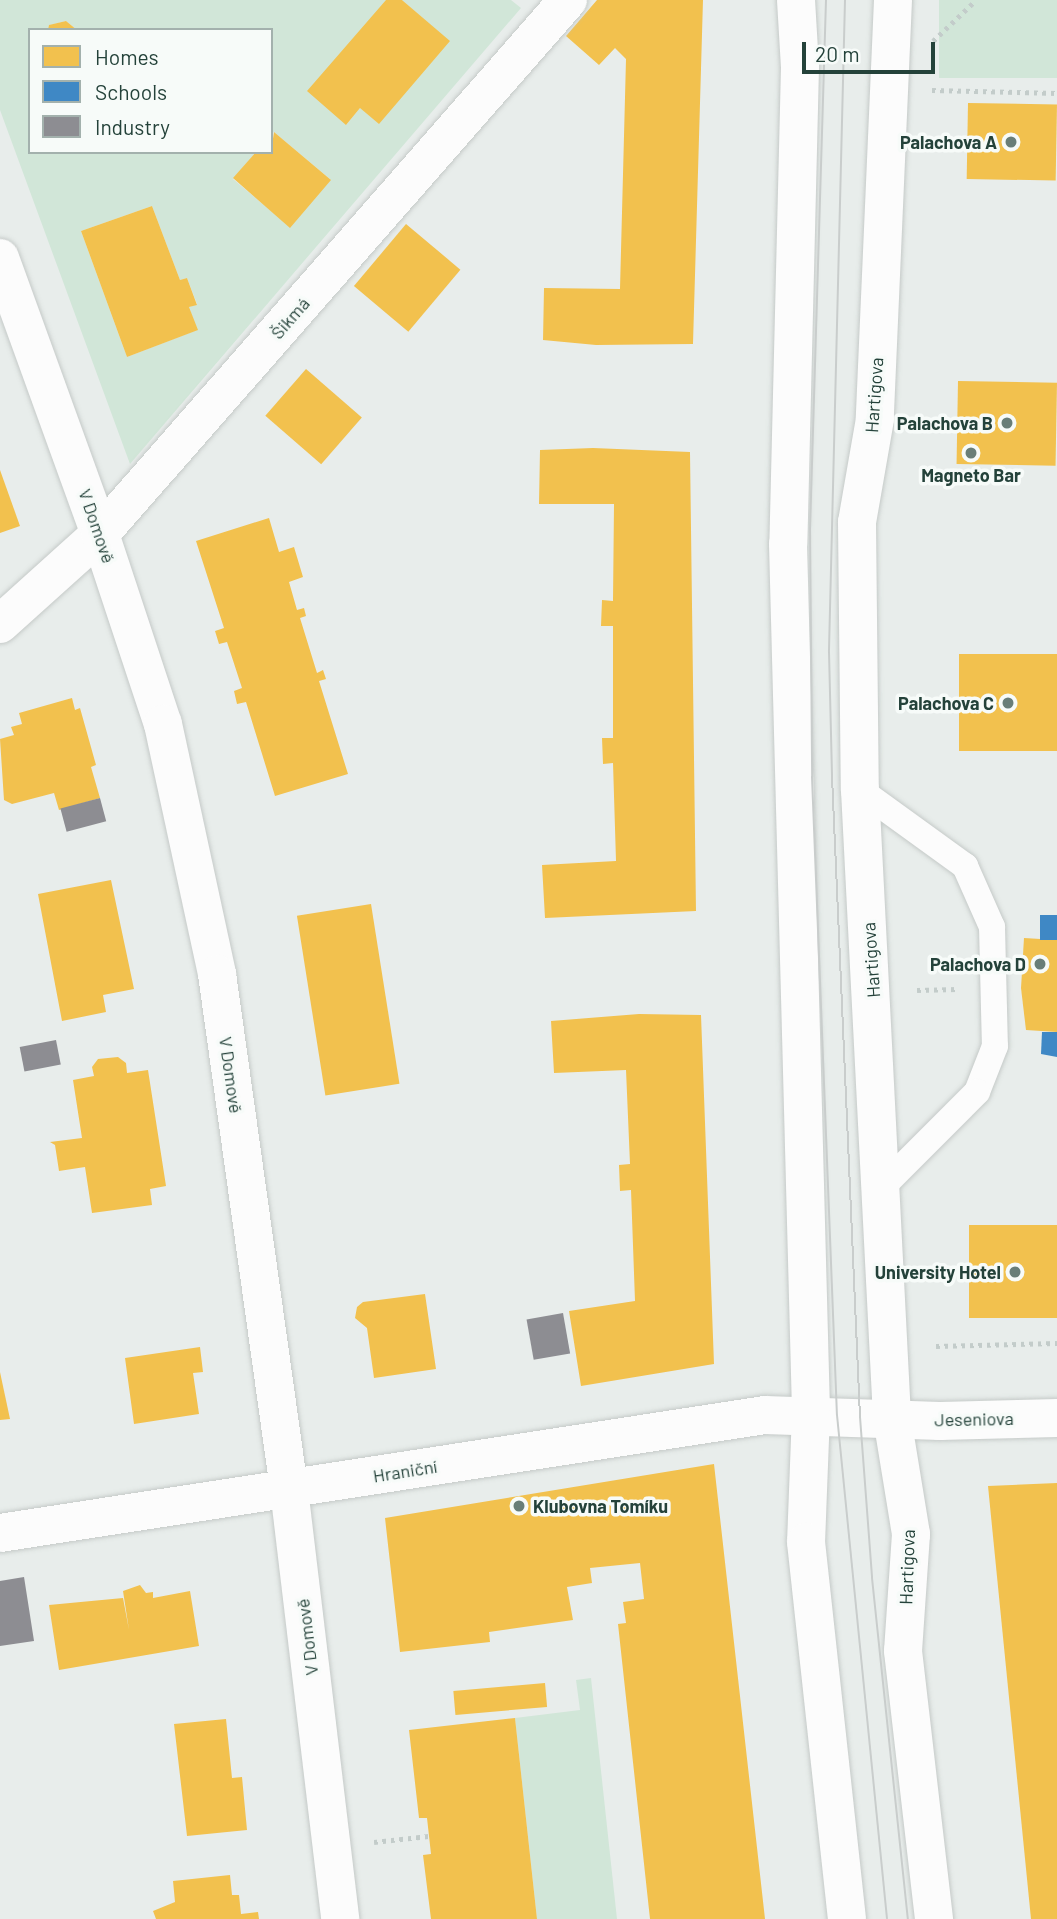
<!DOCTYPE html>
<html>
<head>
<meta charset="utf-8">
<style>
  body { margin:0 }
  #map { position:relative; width:1057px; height:1919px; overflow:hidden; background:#e8edeb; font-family:Barlow,sans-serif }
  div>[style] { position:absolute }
  .green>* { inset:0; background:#d1e6d8; transform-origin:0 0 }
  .homes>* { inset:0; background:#f2c14e; transform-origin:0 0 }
  .schools>* { inset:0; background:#3f88c5; transform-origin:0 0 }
  .industry>* { inset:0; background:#8d8d92; transform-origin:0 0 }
  .path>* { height:4.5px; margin-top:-2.25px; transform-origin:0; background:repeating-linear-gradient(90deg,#c3ccca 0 3.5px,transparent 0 8.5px) }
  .roads { filter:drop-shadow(0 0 2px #c5cac8) drop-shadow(0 0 2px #c5cac8) }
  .service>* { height:26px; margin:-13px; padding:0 13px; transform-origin:13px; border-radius:13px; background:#fcfcfc }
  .minor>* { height:38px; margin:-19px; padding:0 19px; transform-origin:19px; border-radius:19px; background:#fcfcfc }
  .secondary>* { height:38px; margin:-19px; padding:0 19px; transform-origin:19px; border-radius:19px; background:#fcfcfc }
  .tram>* { height:2px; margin:-1px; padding:0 1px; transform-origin:1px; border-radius:1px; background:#c9cdcc }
  .dots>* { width:19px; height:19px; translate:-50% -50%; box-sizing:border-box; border:4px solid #f7fbf9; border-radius:50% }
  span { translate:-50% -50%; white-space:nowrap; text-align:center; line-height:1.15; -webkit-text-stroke:7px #f7fbf9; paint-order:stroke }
  .poi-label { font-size:18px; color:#24423a; font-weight:700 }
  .right { translate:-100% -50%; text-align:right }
  .left { translate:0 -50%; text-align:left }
  .street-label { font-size:18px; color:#24423a }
  .legend { position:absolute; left:28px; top:28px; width:245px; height:126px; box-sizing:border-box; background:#f7fbf9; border:2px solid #a3b1ad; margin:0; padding:9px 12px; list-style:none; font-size:21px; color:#24423a }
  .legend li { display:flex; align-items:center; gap:14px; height:35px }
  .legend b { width:35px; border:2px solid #a3b1ad }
  .scale { position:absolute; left:802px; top:42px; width:133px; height:32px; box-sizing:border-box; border:4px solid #24423a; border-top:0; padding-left:9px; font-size:21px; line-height:24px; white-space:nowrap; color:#24423a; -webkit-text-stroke:5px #f7fbf9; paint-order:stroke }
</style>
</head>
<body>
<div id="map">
  <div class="green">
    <div style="clip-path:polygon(evenodd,0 0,386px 0,346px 125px,360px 108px,449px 41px,402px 0,511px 0,521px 8px,130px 464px,0 110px,0 0,66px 21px,77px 30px,271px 30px,271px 135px,274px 132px,330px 179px,290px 227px,233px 179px,256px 152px,30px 152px,30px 30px,48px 30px,50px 25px,66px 21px,0 0,152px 206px,180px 280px,187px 278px,197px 304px,189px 307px,197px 330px,127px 357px,81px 231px,152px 206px)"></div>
    <div style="left:939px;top:0;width:118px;height:78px"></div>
    <div style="clip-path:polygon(591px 1678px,617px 1919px,537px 1919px,515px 1718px,580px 1710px,576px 1680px)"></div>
  </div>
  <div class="homes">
    <div style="clip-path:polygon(386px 0,402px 0,450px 41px,379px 124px,360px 108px,346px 125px,307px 91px)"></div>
    <div style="clip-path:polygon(597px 0,703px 0,693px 344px,596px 345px,543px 340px,544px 288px,620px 289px,626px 59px,615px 48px,599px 65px,566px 36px)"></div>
    <div style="clip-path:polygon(66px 21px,77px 30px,48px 30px,49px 25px)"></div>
    <div style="left:968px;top:103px;width:89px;height:76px;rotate:1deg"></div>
    <div style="clip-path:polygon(274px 132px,331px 180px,290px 228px,233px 178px,256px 152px,271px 152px)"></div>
    <div style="clip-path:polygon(152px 206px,180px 280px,187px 278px,197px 305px,189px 307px,198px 330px,127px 357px,81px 231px)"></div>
    <div style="left:406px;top:224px;width:71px;height:81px;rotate:40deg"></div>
    <div style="left:306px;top:369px;width:74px;height:62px;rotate:41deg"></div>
    <div style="left:958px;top:381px;width:99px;height:83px;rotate:1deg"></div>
    <div style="clip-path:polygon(593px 448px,690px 452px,696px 911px,545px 918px,542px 865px,616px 861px,613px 763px,603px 764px,602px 738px,613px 738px,613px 626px,601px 626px,602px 600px,613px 601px,614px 504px,539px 504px,540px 450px)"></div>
    <div style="clip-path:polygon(0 470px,20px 526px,0 533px)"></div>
    <div style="clip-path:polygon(269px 518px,279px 552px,294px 547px,303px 577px,289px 582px,297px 610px,304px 608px,306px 616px,300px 618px,317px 673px,323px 670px,326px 679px,319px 681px,348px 774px,275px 796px,246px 702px,237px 704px,234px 691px,242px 688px,227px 642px,219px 644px,215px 631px,224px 628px,196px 541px)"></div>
    <div style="left:1057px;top:654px;width:97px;height:98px;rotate:90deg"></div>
    <div style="clip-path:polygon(72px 698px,75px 710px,80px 708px,96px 765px,91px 767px,100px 798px,59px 810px,54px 793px,12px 804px,4px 800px,0 739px,14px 735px,11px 727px,22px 724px,19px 713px)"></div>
    <div style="clip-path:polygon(111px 880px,134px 989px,103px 995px,106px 1012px,62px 1021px,38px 894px)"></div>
    <div style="left:371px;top:904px;width:182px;height:75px;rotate:81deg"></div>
    <div style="clip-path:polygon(1024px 938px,1057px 940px,1057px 1032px,1026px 1030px,1021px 988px)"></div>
    <div style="clip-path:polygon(639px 1014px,701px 1015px,714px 1364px,581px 1386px,569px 1311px,635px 1301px,631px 1190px,620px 1191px,619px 1165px,630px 1164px,626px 1070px,554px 1073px,551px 1021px)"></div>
    <div style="clip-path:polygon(118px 1057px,126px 1063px,127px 1073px,148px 1070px,166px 1186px,150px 1189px,152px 1205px,92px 1213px,85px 1167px,59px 1171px,55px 1145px,50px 1142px,82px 1138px,73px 1080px,94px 1076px,92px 1067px,98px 1059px)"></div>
    <div style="left:1057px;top:1225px;width:93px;height:88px;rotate:90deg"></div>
    <div style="clip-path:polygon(425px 1294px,436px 1369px,374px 1378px,367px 1328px,355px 1318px,357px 1307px,363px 1302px)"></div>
    <div style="clip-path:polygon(200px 1347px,203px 1372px,193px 1373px,199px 1414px,134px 1424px,125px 1358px)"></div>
    <div style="clip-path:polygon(0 1372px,10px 1419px,0 1420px)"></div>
    <div style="clip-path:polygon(714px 1464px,765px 1919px,650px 1919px,618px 1624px,626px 1623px,623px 1602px,644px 1599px,640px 1563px,590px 1568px,592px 1583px,567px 1587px,573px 1620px,489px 1632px,490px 1642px,400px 1652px,385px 1518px)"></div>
    <div style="clip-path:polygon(1057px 1483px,1057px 1919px,1031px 1919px,988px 1486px)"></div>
    <div style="clip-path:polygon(140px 1585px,146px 1593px,153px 1592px,153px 1598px,190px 1591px,199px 1646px,59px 1670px,49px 1605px,123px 1598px,129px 1630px,123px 1591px)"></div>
    <div style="left:545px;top:1683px;width:24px;height:92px;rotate:85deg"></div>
    <div style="clip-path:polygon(515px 1718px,537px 1919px,431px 1919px,423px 1855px,431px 1854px,427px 1818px,419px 1818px,409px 1730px)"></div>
    <div style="clip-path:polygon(226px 1719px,232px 1778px,242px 1777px,247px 1830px,187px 1836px,174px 1724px)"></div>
    <div style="clip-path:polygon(230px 1875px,232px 1895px,239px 1895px,241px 1914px,258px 1912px,259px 1919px,156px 1919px,153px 1911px,175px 1902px,173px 1881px)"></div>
  </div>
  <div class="schools">
    <div style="left:1040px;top:915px;width:17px;height:25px"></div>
    <div style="clip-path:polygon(1042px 1032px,1057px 1032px,1057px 1057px,1041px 1054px)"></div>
  </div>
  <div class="industry">
    <div style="left:100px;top:798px;width:24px;height:41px;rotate:75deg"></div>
    <div style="left:56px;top:1040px;width:25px;height:37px;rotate:79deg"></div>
    <div style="left:563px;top:1313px;width:41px;height:37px;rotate:80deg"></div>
    <div style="clip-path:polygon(24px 1577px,34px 1641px,0 1646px,0 1581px)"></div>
  </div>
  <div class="path">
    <div style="left:933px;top:41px;width:59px;rotate:-43.6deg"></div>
    <div style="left:932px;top:90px;width:125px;rotate:1.4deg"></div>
    <div style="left:917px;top:990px;width:41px;rotate:-1.4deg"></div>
    <div style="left:936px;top:1346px;width:121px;rotate:-1.4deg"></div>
    <div style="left:374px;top:1842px;width:55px;rotate:-6.2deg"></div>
  </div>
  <div class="roads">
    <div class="service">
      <div style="left:860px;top:790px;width:130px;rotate:35.9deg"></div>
      <div style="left:965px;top:866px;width:67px;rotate:66.1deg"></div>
      <div style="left:992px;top:927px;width:119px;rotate:88.6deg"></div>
      <div style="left:995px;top:1046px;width:49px;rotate:111.4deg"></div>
      <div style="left:977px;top:1092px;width:134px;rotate:135deg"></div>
    </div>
    <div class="minor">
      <div style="left:0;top:258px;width:294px;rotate:70.1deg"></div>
      <div style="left:100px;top:534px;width:200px;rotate:71.7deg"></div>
      <div style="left:163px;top:724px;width:256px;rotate:77.8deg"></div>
      <div style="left:217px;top:974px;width:520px;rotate:82.04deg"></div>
      <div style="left:289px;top:1489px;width:433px;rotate:83.2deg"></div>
      <div style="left:0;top:624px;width:135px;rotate:-42deg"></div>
      <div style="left:100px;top:534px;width:710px;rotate:-48.77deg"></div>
      <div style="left:0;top:1533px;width:774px;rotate:-8.77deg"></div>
      <div style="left:765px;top:1415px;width:175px;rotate:2deg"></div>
      <div style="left:940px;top:1421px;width:117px;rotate:-1.5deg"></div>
    </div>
    <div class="secondary">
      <div style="left:796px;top:0;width:67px;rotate:86.6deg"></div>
      <div style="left:800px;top:67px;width:477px;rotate:91.4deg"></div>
      <div style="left:788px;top:544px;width:869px;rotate:88.48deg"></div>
      <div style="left:811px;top:1413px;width:129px;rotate:92.2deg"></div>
      <div style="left:806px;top:1542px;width:379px;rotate:83.8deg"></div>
      <div style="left:893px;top:0;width:419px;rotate:92.5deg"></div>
      <div style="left:875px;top:419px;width:105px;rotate:99.9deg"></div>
      <div style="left:857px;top:522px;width:268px;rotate:89.4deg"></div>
      <div style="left:860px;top:790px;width:629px;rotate:87.08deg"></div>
      <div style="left:892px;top:1418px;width:118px;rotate:80.7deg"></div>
      <div style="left:911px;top:1534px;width:117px;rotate:93.9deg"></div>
      <div style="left:903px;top:1651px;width:270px;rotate:83.4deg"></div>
    </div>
  </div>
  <div class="tram">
    <div style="left:826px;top:0;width:529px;rotate:91.73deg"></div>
    <div style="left:810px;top:529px;width:248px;rotate:89.5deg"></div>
    <div style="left:812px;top:777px;width:638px;rotate:87.76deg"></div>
    <div style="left:837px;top:1415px;width:506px;rotate:84.33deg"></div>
    <div style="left:845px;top:0;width:652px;rotate:91.41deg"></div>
    <div style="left:829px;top:652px;width:124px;rotate:88.6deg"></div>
    <div style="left:832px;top:776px;width:642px;rotate:87.5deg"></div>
    <div style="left:860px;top:1417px;width:161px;rotate:85.7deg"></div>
    <div style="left:872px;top:1578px;width:343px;rotate:84deg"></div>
  </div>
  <div class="dots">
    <div style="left:1011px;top:142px;background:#697e78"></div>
    <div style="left:1007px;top:423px;background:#697e78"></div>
    <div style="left:971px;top:453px;background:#697e78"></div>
    <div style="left:1008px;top:703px;background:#697e78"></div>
    <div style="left:1040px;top:964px;background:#697e78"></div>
    <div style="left:1015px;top:1272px;background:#697e78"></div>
    <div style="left:519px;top:1506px;background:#697e78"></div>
  </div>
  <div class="poi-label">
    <span class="right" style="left:997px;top:142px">Palachova A</span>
    <span class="right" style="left:993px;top:423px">Palachova B</span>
    <span style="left:971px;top:475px">Magneto Bar</span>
    <span class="right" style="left:994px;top:703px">Palachova C</span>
    <span class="right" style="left:1026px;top:964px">Palachova D</span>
    <span class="right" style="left:1001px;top:1272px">University Hotel</span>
    <span class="left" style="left:533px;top:1506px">Klubovna Tomíku</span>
  </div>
  <div class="street-label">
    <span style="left:290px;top:318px;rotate:-49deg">Šikmá</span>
    <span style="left:874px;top:395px;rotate:-86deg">Hartigova</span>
    <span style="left:97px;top:526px;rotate:71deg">V Domově</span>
    <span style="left:871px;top:960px;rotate:-94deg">Hartigova</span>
    <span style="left:231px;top:1075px;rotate:82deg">V Domově</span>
    <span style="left:974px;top:1419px;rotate:-1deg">Jeseniova</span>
    <span style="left:405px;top:1471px;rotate:-9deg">Hraniční</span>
    <span style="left:907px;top:1567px;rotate:-88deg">Hartigova</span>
    <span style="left:307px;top:1637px;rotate:-97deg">V Domově</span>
  </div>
  <ul class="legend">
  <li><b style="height:19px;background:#f2c14e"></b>Homes</li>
  <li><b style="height:19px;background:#3f88c5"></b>Schools</li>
  <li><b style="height:19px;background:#8d8d92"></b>Industry</li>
  </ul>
  <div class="scale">20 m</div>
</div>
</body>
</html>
